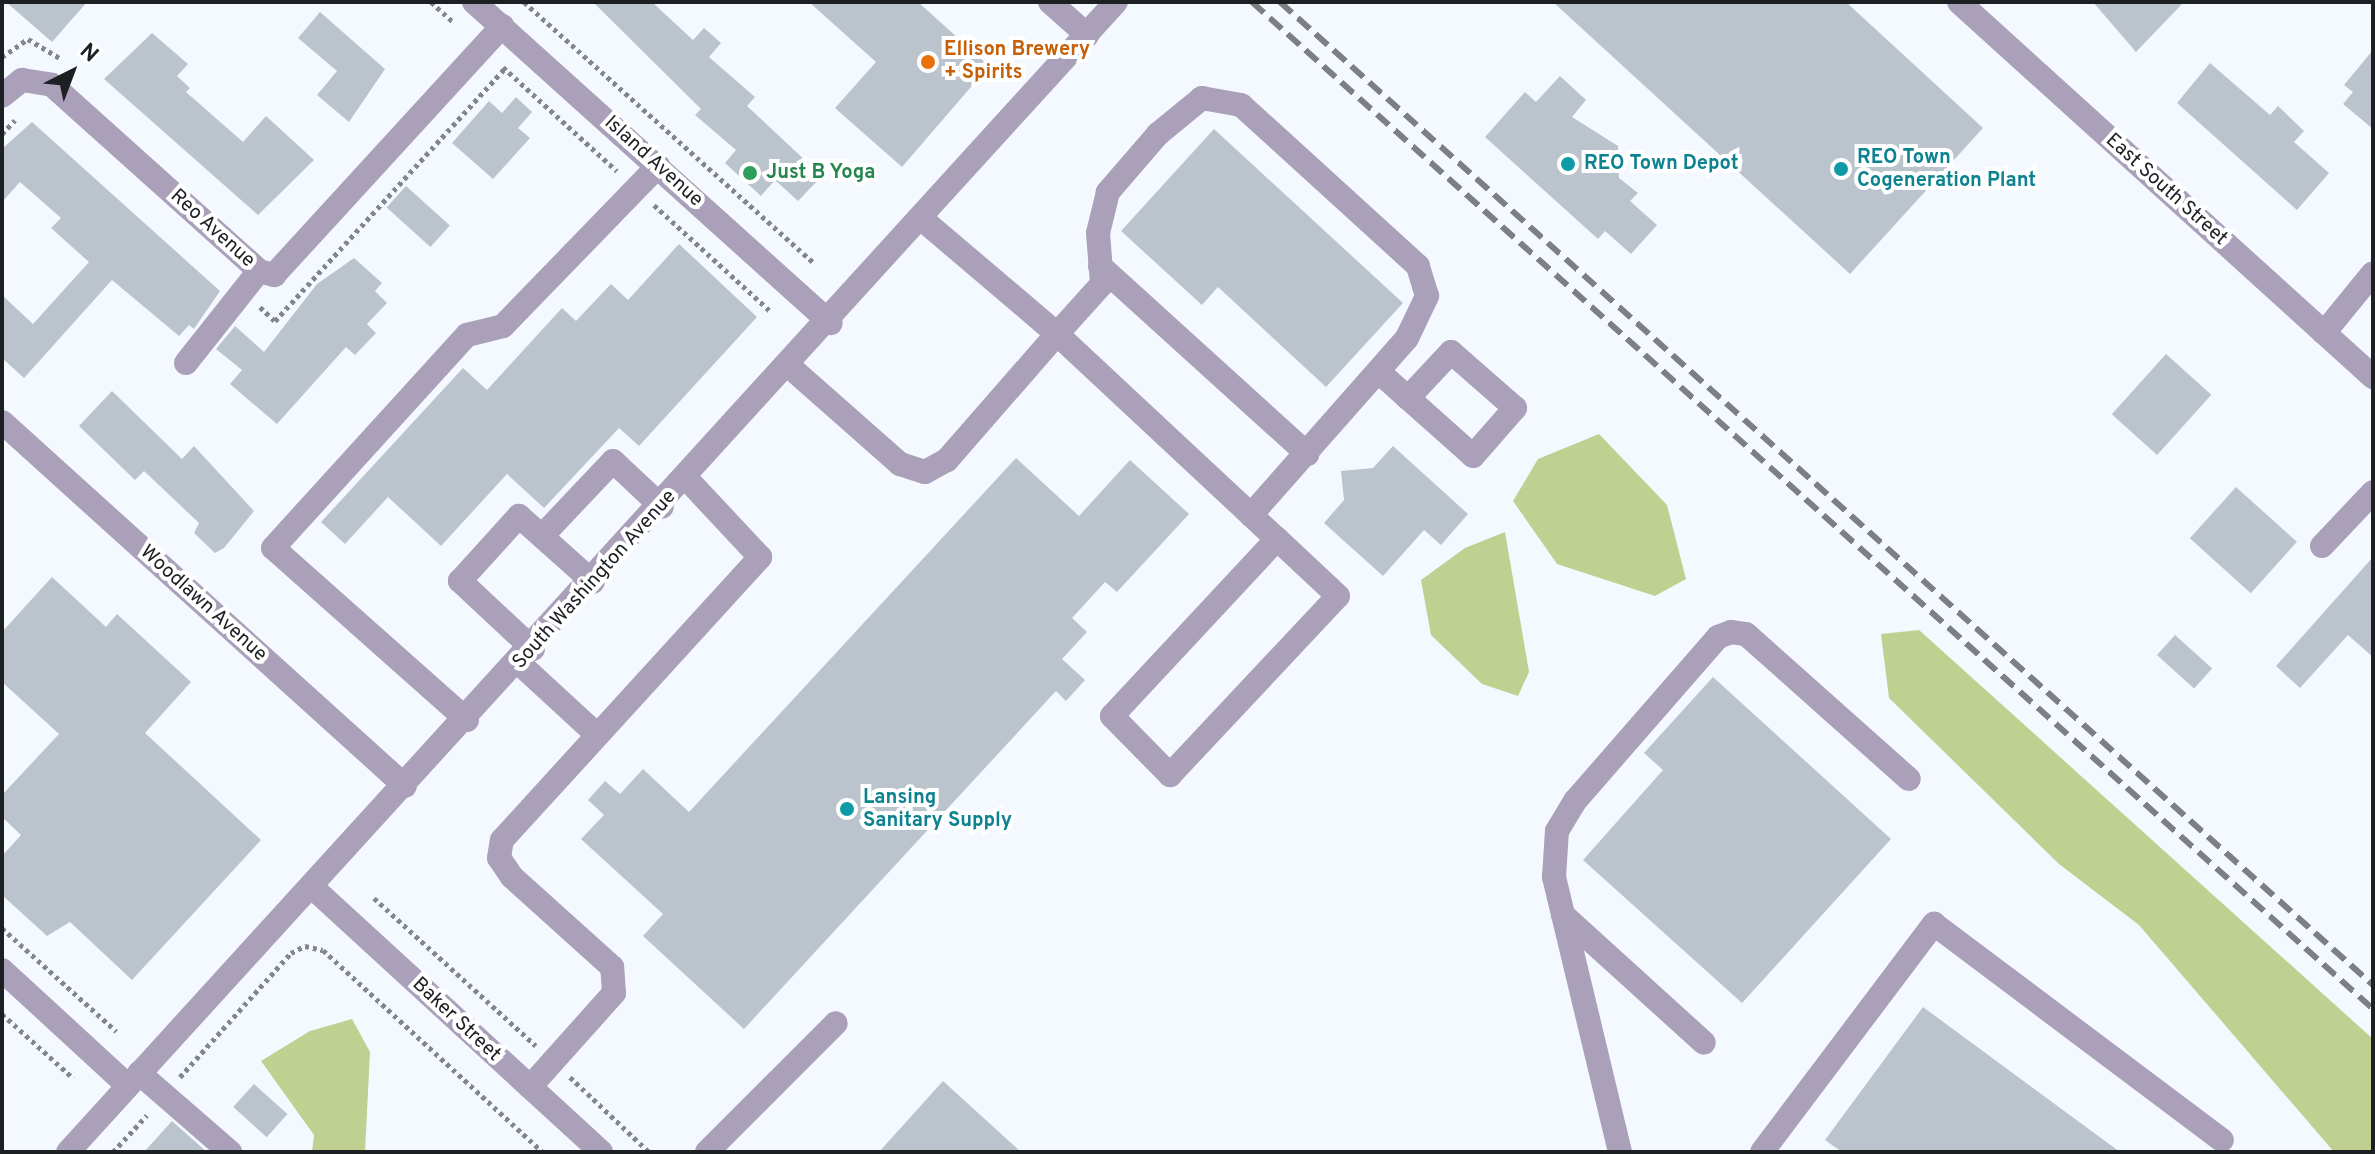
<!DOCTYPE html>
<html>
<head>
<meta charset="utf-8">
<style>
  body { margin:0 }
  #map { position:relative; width:2375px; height:1154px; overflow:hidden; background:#f4f9ff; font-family:Overpass,sans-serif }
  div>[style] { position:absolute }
  .forest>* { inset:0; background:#bfd090 }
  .building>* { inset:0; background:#bbc4cc; transform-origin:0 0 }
  .path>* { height:5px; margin-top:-2.5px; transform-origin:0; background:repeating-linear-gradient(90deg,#83878b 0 4px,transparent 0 8px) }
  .minor>* { height:24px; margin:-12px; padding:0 12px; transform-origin:12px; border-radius:12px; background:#aba0b9 }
  .rail>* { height:6px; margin-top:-3px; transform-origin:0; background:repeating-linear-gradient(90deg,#7c8084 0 16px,transparent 0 24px) }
  .dots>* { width:22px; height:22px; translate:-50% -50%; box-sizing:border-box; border:4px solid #fff; border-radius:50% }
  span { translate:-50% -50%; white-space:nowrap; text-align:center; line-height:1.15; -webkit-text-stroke:8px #fff; paint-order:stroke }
  .food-label { font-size:20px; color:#c56008; font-weight:700 }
  .left { translate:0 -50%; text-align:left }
  .culture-label { font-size:20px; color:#0d838f; font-weight:700 }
  .street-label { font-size:20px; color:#1d2023 }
  .leisure-label { font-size:20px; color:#27864d; font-weight:700 }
  .frame { position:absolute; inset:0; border:4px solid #1d2023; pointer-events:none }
  .north { position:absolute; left:32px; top:32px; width:80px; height:80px; -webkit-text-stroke:6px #fff; paint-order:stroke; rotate:42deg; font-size:22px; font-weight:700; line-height:32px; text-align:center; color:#1d2023 }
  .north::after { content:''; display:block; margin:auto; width:28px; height:36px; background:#1d2023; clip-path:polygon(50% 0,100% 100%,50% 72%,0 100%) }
</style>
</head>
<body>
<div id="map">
  <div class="forest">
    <div style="clip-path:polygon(1599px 434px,1667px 505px,1686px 579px,1655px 596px,1557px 564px,1513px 501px,1538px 459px)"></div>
    <div style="clip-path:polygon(1505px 532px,1529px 672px,1518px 696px,1482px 684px,1431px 635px,1421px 580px,1465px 548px)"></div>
    <div style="clip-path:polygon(1919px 630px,2373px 1039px,2373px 1152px,2334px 1152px,2139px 925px,2059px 864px,1889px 698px,1881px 634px)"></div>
    <div style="clip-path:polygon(352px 1019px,370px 1052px,365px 1152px,312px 1152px,314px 1135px,261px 1061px,310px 1031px)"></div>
  </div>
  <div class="building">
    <div style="clip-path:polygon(6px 2px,87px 2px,52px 42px)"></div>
    <div style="clip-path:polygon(593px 2px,652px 2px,693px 40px,704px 28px,721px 43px,709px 57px,755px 97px,747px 106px,822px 176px,798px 201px,775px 180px,761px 196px,725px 163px,736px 150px,695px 115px,701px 109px)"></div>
    <div style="clip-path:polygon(809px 2px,918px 2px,989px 66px,902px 167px,835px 108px,876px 62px)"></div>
    <div style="clip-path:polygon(1553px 2px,1846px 2px,1983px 128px,1850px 274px)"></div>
    <div style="clip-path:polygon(2093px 2px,2184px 2px,2136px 52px)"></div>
    <div style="clip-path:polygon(320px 12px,385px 69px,349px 122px,317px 95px,337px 71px,298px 38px)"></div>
    <div style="clip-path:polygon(152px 33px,188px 64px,177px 76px,190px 88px,186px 92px,243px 142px,266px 116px,314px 160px,258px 215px,104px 79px)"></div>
    <div style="clip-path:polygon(2373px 50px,2373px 129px,2343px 104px,2353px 92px,2344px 85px)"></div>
    <div style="clip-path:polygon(2210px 63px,2270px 115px,2278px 106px,2304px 131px,2294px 142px,2329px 173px,2297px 210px,2177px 103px)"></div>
    <div style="clip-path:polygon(1560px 76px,1586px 100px,1572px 117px,1618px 146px,1619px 178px,1638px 193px,1630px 201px,1657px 225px,1631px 254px,1605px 231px,1598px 239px,1485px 137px,1525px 92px,1536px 102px)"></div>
    <div style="clip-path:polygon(516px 97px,532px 112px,518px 128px,530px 138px,493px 179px,452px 143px,489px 101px,502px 113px)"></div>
    <div style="clip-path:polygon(32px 122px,220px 291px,194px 329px,189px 325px,179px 336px,112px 280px,24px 378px,2px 358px,2px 295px,33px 324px,89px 262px,51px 228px,61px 218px,20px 182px,2px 202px,2px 149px)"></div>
    <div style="clip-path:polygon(1214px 129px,1403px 303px,1326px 387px,1218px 287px,1202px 305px,1121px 231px)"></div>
    <div style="left:406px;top:186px;width:59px;height:29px;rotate:42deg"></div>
    <div style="clip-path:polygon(679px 244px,757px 317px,639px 446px,619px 428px,544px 508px,507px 474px,441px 546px,388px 497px,345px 544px,321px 522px,463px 368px,487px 390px,562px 308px,576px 321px,611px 284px,628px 300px)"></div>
    <div style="clip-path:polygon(354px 258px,382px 283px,375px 291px,387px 303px,367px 324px,376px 333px,355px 355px,346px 347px,277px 424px,230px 384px,242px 370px,216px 349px,235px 326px,264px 352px,317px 284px)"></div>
    <div style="left:2166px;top:354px;width:61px;height:81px;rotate:42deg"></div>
    <div style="clip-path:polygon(112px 391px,182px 459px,194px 446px,254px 511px,224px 548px,215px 553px,194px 533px,199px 523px,144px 471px,135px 480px,79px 426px)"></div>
    <div style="clip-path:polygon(1393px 446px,1468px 514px,1441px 545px,1424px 530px,1383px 576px,1324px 523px,1344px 500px,1341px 471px,1373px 468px)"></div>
    <div style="clip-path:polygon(1016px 458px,1079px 516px,1130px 460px,1189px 514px,1117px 592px,1105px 582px,1072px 618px,1087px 632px,1062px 659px,1085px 680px,1066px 701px,1056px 691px,744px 1029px,643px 936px,663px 914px,581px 839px,604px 815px,588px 800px,605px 781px,620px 794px,643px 769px,689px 812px)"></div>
    <div style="left:2236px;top:487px;width:82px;height:69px;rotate:42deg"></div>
    <div style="clip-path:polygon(2373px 557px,2373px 657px,2348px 635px,2300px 688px,2276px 666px)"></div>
    <div style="clip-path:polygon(52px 577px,106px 627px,117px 614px,191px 682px,145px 733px,261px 840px,132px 980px,70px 922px,47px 936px,2px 895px,2px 856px,21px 835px,2px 817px,2px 795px,59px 734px,2px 682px,2px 632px)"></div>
    <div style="left:2175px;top:635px;width:50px;height:27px;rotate:42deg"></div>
    <div style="clip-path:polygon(1713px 677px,1891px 839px,1742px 1003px,1583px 860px,1663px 770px,1644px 753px)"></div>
    <div style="clip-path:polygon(1923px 1007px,2120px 1152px,1842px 1152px,1825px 1140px)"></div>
    <div style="clip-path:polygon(943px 1081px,1021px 1152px,879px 1152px)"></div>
    <div style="left:254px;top:1084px;width:45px;height:31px;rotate:42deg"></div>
    <div style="clip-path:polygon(172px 1121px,207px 1152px,144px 1152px)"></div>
  </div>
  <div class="path">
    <div style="left:431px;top:2px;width:31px;rotate:42deg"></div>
    <div style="left:524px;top:2px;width:390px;rotate:42deg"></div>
    <div style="left:2px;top:57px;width:32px;rotate:-35deg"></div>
    <div style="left:28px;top:39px;width:39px;rotate:31deg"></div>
    <div style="left:503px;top:67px;width:154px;rotate:42.4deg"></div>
    <div style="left:2px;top:134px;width:19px;rotate:-47deg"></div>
    <div style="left:654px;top:205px;width:157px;rotate:42.4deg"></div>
    <div style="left:260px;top:307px;width:21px;rotate:43deg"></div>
    <div style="left:275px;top:321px;width:341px;rotate:-47.7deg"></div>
    <div style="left:374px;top:898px;width:219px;rotate:42.4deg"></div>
    <div style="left:2px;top:928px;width:154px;rotate:42.1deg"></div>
    <div style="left:2px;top:1014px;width:96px;rotate:42deg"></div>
    <div style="left:180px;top:1077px;width:166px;rotate:-48.2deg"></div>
    <div style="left:291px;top:953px;width:16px;rotate:-27deg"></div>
    <div style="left:305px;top:946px;width:18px;rotate:13deg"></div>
    <div style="left:323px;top:950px;width:299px;rotate:42.6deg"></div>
    <div style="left:570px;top:1077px;width:109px;rotate:43.5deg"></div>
    <div style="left:113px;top:1152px;width:50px;rotate:-47.4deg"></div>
  </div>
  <div class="minor">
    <div style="left:474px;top:2px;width:480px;rotate:42deg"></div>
    <div style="left:1050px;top:2px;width:50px;rotate:41.7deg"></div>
    <div style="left:1959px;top:2px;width:559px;rotate:42.17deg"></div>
    <div style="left:2px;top:96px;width:26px;rotate:-39deg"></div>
    <div style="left:22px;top:80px;width:30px;rotate:9deg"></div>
    <div style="left:52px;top:85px;width:278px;rotate:41.9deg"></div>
    <div style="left:259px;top:271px;width:16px;rotate:15deg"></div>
    <div style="left:274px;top:275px;width:338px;rotate:-47.5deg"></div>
    <div style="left:1100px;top:266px;width:280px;rotate:42.2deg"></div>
    <div style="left:2324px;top:333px;width:77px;rotate:-50.8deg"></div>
    <div style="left:186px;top:363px;width:117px;rotate:-51.6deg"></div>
    <div style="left:790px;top:367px;width:147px;rotate:41.4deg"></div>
    <div style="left:900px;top:464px;width:26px;rotate:18deg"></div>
    <div style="left:925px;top:472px;width:25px;rotate:-29deg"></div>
    <div style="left:947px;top:460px;width:167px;rotate:-48.9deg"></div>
    <div style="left:1057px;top:334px;width:177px;rotate:-139.6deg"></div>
    <div style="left:1379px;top:372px;width:39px;rotate:42deg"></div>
    <div style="left:1408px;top:398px;width:87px;rotate:41.7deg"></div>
    <div style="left:1473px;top:456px;width:64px;rotate:-48.8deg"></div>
    <div style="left:1515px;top:408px;width:85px;rotate:-138.8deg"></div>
    <div style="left:1451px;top:352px;width:63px;rotate:133.1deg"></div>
    <div style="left:2px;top:422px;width:543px;rotate:42.09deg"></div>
    <div style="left:1251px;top:515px;width:236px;rotate:-48.6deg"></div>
    <div style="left:1407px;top:338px;width:47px;rotate:-64.5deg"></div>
    <div style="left:1427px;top:296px;width:31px;rotate:-107deg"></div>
    <div style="left:1418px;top:266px;width:239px;rotate:-137.7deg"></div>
    <div style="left:1241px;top:105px;width:40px;rotate:-170deg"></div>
    <div style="left:1202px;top:98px;width:57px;rotate:140.7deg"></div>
    <div style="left:1158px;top:134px;width:77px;rotate:130.8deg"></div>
    <div style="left:1108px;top:192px;width:42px;rotate:103.7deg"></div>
    <div style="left:1098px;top:233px;width:51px;rotate:85.5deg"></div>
    <div style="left:1102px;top:284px;width:67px;rotate:132deg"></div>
    <div style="left:1057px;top:334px;width:265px;rotate:43deg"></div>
    <div style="left:1251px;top:515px;width:35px;rotate:43deg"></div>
    <div style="left:1277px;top:539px;width:242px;rotate:133deg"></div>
    <div style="left:1112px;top:716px;width:83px;rotate:45.5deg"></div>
    <div style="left:1170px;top:775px;width:245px;rotate:-46.8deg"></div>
    <div style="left:1338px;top:596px;width:83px;rotate:-136.9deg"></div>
    <div style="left:542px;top:536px;width:103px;rotate:-46.6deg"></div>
    <div style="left:613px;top:461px;width:67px;rotate:43.2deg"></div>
    <div style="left:2322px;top:546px;width:74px;rotate:-46.6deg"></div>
    <div style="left:533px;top:649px;width:100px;rotate:-137deg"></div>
    <div style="left:460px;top:581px;width:88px;rotate:-47.8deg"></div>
    <div style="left:519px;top:516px;width:99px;rotate:41.7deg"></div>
    <div style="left:520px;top:664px;width:103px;rotate:42.6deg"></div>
    <div style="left:467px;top:720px;width:259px;rotate:-138.4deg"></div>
    <div style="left:273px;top:548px;width:288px;rotate:-47.7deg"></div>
    <div style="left:467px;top:335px;width:37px;rotate:-14deg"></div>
    <div style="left:503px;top:326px;width:223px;rotate:-45.9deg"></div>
    <div style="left:312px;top:887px;width:392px;rotate:42.5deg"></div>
    <div style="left:1563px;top:915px;width:190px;rotate:42.2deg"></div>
    <div style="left:2px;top:970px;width:170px;rotate:42.6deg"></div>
    <div style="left:139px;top:1073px;width:121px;rotate:41deg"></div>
    <div style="left:530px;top:1087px;width:126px;rotate:-48.2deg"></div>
    <div style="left:614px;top:993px;width:26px;rotate:-94deg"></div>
    <div style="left:612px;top:967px;width:135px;rotate:-138deg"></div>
    <div style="left:512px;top:877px;width:23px;rotate:-124deg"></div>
    <div style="left:499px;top:858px;width:18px;rotate:-81deg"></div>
    <div style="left:502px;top:840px;width:383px;rotate:-47.6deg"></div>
    <div style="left:760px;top:557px;width:107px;rotate:-133.1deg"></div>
    <div style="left:68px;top:1152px;width:1556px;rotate:-47.66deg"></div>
    <div style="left:707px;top:1152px;width:182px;rotate:-45deg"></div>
    <div style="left:1620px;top:1152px;width:283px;rotate:-103.5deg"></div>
    <div style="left:1554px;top:877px;width:46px;rotate:-86.3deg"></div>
    <div style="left:1557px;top:831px;width:35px;rotate:-59deg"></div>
    <div style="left:1575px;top:801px;width:218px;rotate:-48.9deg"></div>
    <div style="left:1718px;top:637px;width:14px;rotate:-21deg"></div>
    <div style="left:1731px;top:632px;width:15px;rotate:8deg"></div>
    <div style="left:1746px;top:634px;width:218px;rotate:41.7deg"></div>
    <div style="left:1762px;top:1152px;width:286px;rotate:-53deg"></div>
    <div style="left:1934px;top:924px;width:360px;rotate:36.9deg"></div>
  </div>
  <div class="rail">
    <div style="left:1252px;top:2px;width:1507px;rotate:41.93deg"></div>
    <div style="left:1280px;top:2px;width:1470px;rotate:41.97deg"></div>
  </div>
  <div class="dots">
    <div style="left:928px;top:62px;background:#e8710a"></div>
    <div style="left:1568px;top:164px;background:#0f9aa8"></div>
    <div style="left:1841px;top:169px;background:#0f9aa8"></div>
    <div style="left:750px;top:173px;background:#2e9e5b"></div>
    <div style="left:847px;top:809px;background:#0f9aa8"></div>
  </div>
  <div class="food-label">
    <span class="left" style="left:944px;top:62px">Ellison Brewery<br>+ Spirits</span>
  </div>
  <div class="culture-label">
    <span class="left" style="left:1857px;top:170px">REO Town<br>Cogeneration Plant</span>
    <span class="left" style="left:1584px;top:164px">REO Town Depot</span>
    <span class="left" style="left:863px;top:810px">Lansing<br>Sanitary Supply</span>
  </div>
  <div class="street-label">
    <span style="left:653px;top:162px;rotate:42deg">Island Avenue</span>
    <span style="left:2166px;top:190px;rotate:42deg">East South Street</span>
    <span style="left:212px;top:229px;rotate:42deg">Reo Avenue</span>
    <span style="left:595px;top:580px;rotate:-48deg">South Washington Avenue</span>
    <span style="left:203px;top:604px;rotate:42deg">Woodlawn Avenue</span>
    <span style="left:456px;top:1020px;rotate:43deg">Baker Street</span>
  </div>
  <div class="leisure-label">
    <span class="left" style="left:766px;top:173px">Just B Yoga</span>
  </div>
  <div class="frame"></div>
  <div class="north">N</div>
</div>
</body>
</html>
